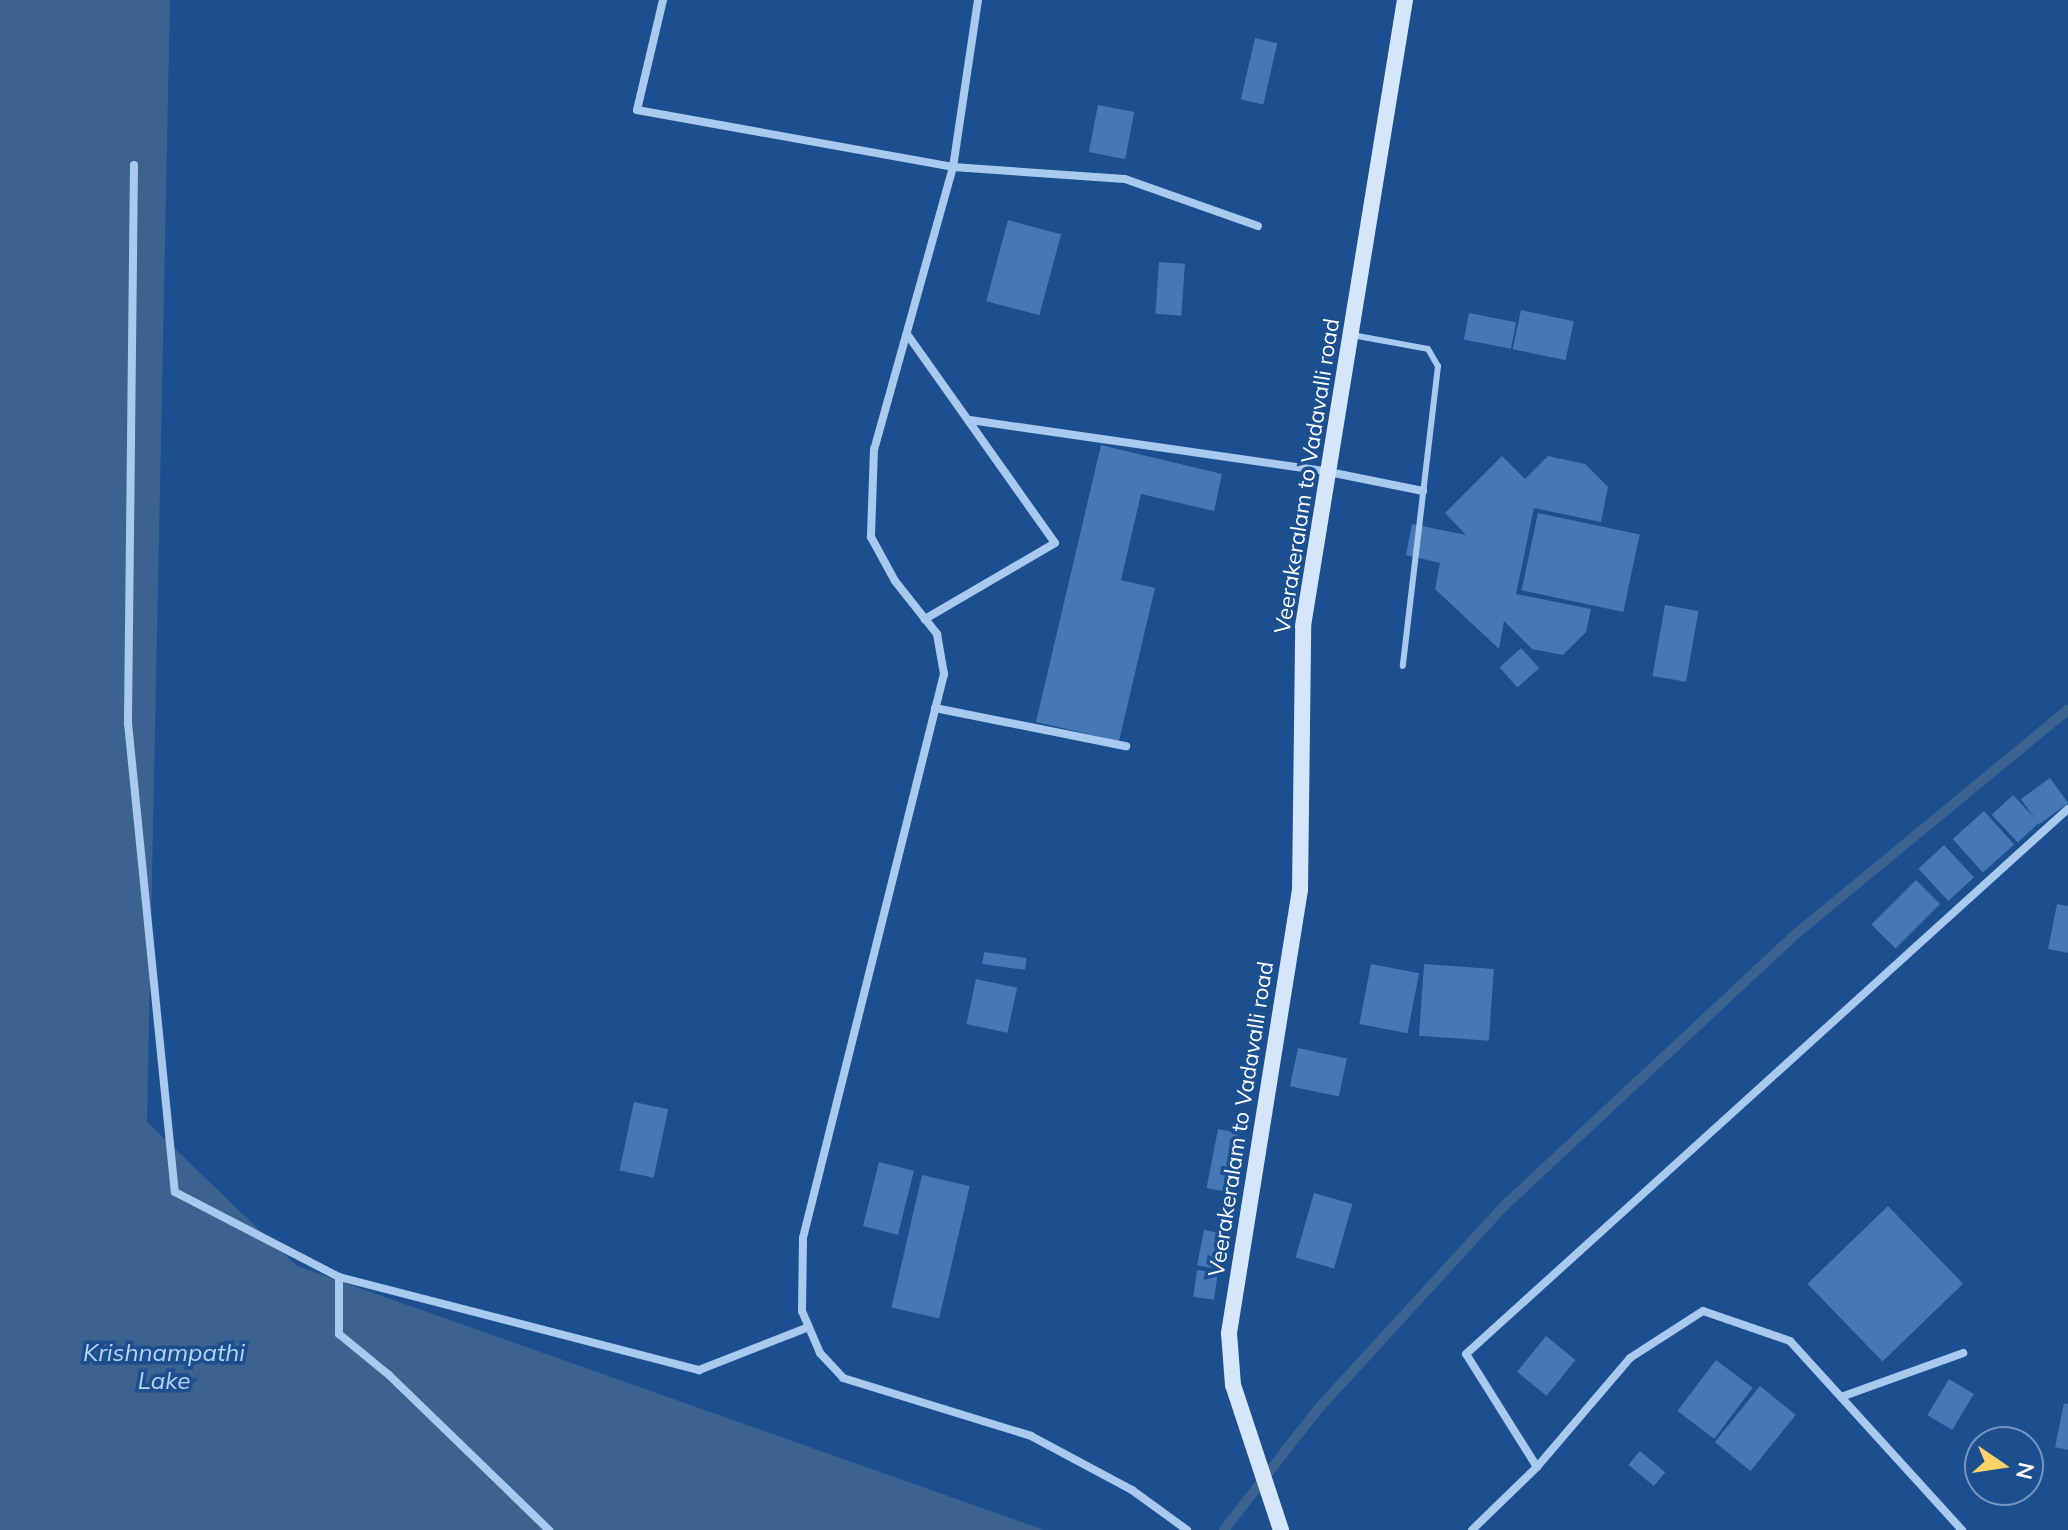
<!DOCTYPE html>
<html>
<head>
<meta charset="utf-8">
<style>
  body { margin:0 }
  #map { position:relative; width:2068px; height:1530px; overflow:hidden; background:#1b4f8f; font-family:Mulish,sans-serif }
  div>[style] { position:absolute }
  .water>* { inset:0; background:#3c6290 }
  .stream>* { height:10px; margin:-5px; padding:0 5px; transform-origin:5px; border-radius:5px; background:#3c6290 }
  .building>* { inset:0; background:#4478b7; transform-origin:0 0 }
  .lane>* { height:6px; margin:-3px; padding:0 3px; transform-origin:3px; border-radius:3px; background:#a9c9ee }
  .street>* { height:8px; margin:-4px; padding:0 4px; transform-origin:4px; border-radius:4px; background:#a9c9ee }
  .secondary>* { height:16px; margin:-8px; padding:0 8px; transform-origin:8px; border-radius:8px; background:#d6e6fa }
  span { translate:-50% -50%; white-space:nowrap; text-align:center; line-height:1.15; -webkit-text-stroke:7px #1b4f8f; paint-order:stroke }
  .street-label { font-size:22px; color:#fff }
  .water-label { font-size:24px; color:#b5d3f5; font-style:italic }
  .north { position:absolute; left:1964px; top:1426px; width:80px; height:80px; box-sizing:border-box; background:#1b4f8f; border:2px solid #7695bc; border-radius:50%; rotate:103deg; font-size:22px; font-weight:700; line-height:32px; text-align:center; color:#fff }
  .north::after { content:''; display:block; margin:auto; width:28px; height:36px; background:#ffd166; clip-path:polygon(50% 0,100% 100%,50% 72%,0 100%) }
</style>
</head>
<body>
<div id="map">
  <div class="water">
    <div style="clip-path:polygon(0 0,170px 0,147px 1122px,297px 1266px,1044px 1530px,0 1530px)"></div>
  </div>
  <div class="stream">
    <div style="left:1224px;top:1530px;width:153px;rotate:-52.2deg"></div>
    <div style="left:1318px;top:1409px;width:274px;rotate:-47.5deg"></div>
    <div style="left:1503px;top:1207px;width:394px;rotate:-43deg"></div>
    <div style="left:1791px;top:938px;width:359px;rotate:-39.5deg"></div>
  </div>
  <div class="building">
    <div style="left:1255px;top:38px;width:23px;height:63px;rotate:13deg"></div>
    <div style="left:1098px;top:105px;width:37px;height:48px;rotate:11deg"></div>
    <div style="left:1008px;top:220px;width:55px;height:84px;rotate:15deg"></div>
    <div style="left:1159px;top:262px;width:26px;height:52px;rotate:4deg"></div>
    <div style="left:1521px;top:310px;width:54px;height:40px;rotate:12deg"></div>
    <div style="left:1469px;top:313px;width:48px;height:27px;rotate:11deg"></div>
    <div style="clip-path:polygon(1101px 445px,1222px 474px,1214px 511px,1141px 494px,1121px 580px,1155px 588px,1119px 741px,1036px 722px)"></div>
    <div style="clip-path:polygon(1502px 456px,1525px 479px,1548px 456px,1585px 464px,1608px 487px,1601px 522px,1534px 508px,1516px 594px,1591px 609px,1586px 632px,1563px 655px,1532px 649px,1504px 621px,1499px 649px,1435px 589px,1440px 563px,1406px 555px,1412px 524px,1466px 535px,1445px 513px)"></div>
    <div style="left:1538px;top:513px;width:104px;height:79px;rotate:12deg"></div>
    <div style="left:1665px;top:605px;width:34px;height:72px;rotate:10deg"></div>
    <div style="left:1521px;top:648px;width:27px;height:29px;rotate:48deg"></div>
    <div style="left:2050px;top:778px;width:31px;height:36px;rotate:54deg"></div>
    <div style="left:2013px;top:795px;width:38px;height:29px;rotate:47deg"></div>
    <div style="left:1984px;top:811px;width:45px;height:42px;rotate:48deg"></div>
    <div style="left:1944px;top:845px;width:44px;height:35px;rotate:47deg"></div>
    <div style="left:1916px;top:880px;width:34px;height:63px;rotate:45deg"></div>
    <div style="clip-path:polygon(2057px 904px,2068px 906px,2068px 953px,2048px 949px)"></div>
    <div style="left:984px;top:952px;width:43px;height:12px;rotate:8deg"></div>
    <div style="left:1371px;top:964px;width:49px;height:61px;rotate:11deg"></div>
    <div style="left:1424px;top:964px;width:70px;height:72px;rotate:4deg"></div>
    <div style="left:976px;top:979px;width:42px;height:46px;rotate:12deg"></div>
    <div style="left:1298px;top:1048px;width:50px;height:39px;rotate:12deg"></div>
    <div style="left:634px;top:1102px;width:35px;height:70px;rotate:12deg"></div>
    <div style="left:1218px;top:1129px;width:21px;height:60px;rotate:11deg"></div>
    <div style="left:879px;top:1162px;width:36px;height:66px;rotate:14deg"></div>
    <div style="left:922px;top:1175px;width:49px;height:136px;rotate:13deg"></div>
    <div style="left:1314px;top:1193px;width:40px;height:67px;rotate:16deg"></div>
    <div style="left:1888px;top:1206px;width:108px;height:112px;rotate:46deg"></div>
    <div style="left:1204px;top:1230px;width:25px;height:36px;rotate:11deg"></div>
    <div style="left:1197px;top:1270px;width:21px;height:27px;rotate:8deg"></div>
    <div style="left:1546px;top:1336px;width:38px;height:46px;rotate:39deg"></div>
    <div style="left:1716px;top:1360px;width:46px;height:64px;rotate:37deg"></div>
    <div style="left:1949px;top:1379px;width:29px;height:42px;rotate:31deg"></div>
    <div style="left:1760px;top:1386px;width:46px;height:72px;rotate:39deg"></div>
    <div style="clip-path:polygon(2064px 1403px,2068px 1404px,2068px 1450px,2055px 1447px)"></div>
    <div style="left:1640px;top:1451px;width:33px;height:18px;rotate:40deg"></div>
  </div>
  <div class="lane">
    <div style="left:1352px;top:335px;width:77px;rotate:10.4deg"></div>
    <div style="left:1428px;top:349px;width:20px;rotate:60deg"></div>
    <div style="left:1438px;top:366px;width:302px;rotate:96.7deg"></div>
  </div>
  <div class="street">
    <div style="left:663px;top:0;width:113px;rotate:103.3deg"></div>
    <div style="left:637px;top:110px;width:321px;rotate:10.2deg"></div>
    <div style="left:953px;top:167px;width:172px;rotate:4deg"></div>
    <div style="left:1125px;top:179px;width:141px;rotate:19.5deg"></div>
    <div style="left:978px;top:0;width:169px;rotate:98.5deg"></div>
    <div style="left:953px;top:167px;width:293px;rotate:105.6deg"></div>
    <div style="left:874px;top:449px;width:88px;rotate:92deg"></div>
    <div style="left:871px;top:537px;width:50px;rotate:61.4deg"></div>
    <div style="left:895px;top:581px;width:68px;rotate:51.6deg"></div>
    <div style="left:937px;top:634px;width:41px;rotate:80.1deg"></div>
    <div style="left:944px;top:674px;width:581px;rotate:104.04deg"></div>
    <div style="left:803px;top:1238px;width:73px;rotate:90.8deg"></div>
    <div style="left:802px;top:1311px;width:46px;rotate:66.8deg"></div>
    <div style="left:820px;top:1353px;width:34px;rotate:47deg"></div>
    <div style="left:843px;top:1378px;width:197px;rotate:17.1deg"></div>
    <div style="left:1031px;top:1436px;width:115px;rotate:28.1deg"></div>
    <div style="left:1132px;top:1490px;width:68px;rotate:36deg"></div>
    <div style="left:134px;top:165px;width:558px;rotate:90.62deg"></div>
    <div style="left:128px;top:723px;width:471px;rotate:84.3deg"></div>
    <div style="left:175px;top:1192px;width:185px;rotate:27.4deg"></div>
    <div style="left:339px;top:1277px;width:372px;rotate:14.5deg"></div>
    <div style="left:699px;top:1370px;width:118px;rotate:-21.4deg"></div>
    <div style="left:907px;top:334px;width:256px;rotate:54.7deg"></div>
    <div style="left:1055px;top:543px;width:151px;rotate:149.7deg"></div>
    <div style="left:970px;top:420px;width:363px;rotate:8.2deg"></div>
    <div style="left:1329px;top:472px;width:96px;rotate:11.4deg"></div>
    <div style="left:935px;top:708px;width:195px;rotate:11.3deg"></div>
    <div style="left:339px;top:1277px;width:57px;rotate:90deg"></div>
    <div style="left:339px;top:1334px;width:65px;rotate:39.4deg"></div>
    <div style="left:389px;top:1375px;width:223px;rotate:44.1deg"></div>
    <div style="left:1841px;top:1397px;width:130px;rotate:-19.8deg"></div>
    <div style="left:1537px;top:1467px;width:143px;rotate:-49.5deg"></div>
    <div style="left:1630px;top:1358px;width:87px;rotate:-32.8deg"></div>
    <div style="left:1703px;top:1311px;width:92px;rotate:19deg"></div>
    <div style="left:1790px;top:1341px;width:256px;rotate:47.7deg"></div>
    <div style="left:1472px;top:1530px;width:91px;rotate:-44.1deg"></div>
    <div style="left:1537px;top:1467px;width:133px;rotate:-122.1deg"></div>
    <div style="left:1466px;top:1354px;width:812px;rotate:-42.16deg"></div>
  </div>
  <div class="secondary">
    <div style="left:1281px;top:1530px;width:153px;rotate:-108.3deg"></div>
    <div style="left:1233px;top:1385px;width:52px;rotate:-94.4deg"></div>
    <div style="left:1229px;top:1333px;width:449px;rotate:-80.9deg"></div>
    <div style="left:1300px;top:890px;width:264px;rotate:-89.3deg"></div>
    <div style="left:1303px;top:626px;width:634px;rotate:-80.75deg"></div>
  </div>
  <div class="street-label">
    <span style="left:1307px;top:476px;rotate:-81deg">Veerakeralam to Vadavalli road</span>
    <span style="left:1241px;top:1119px;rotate:-81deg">Veerakeralam to Vadavalli road</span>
  </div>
  <div class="water-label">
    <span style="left:164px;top:1367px">Krishnampathi<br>Lake</span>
  </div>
  <div class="north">N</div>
</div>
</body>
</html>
